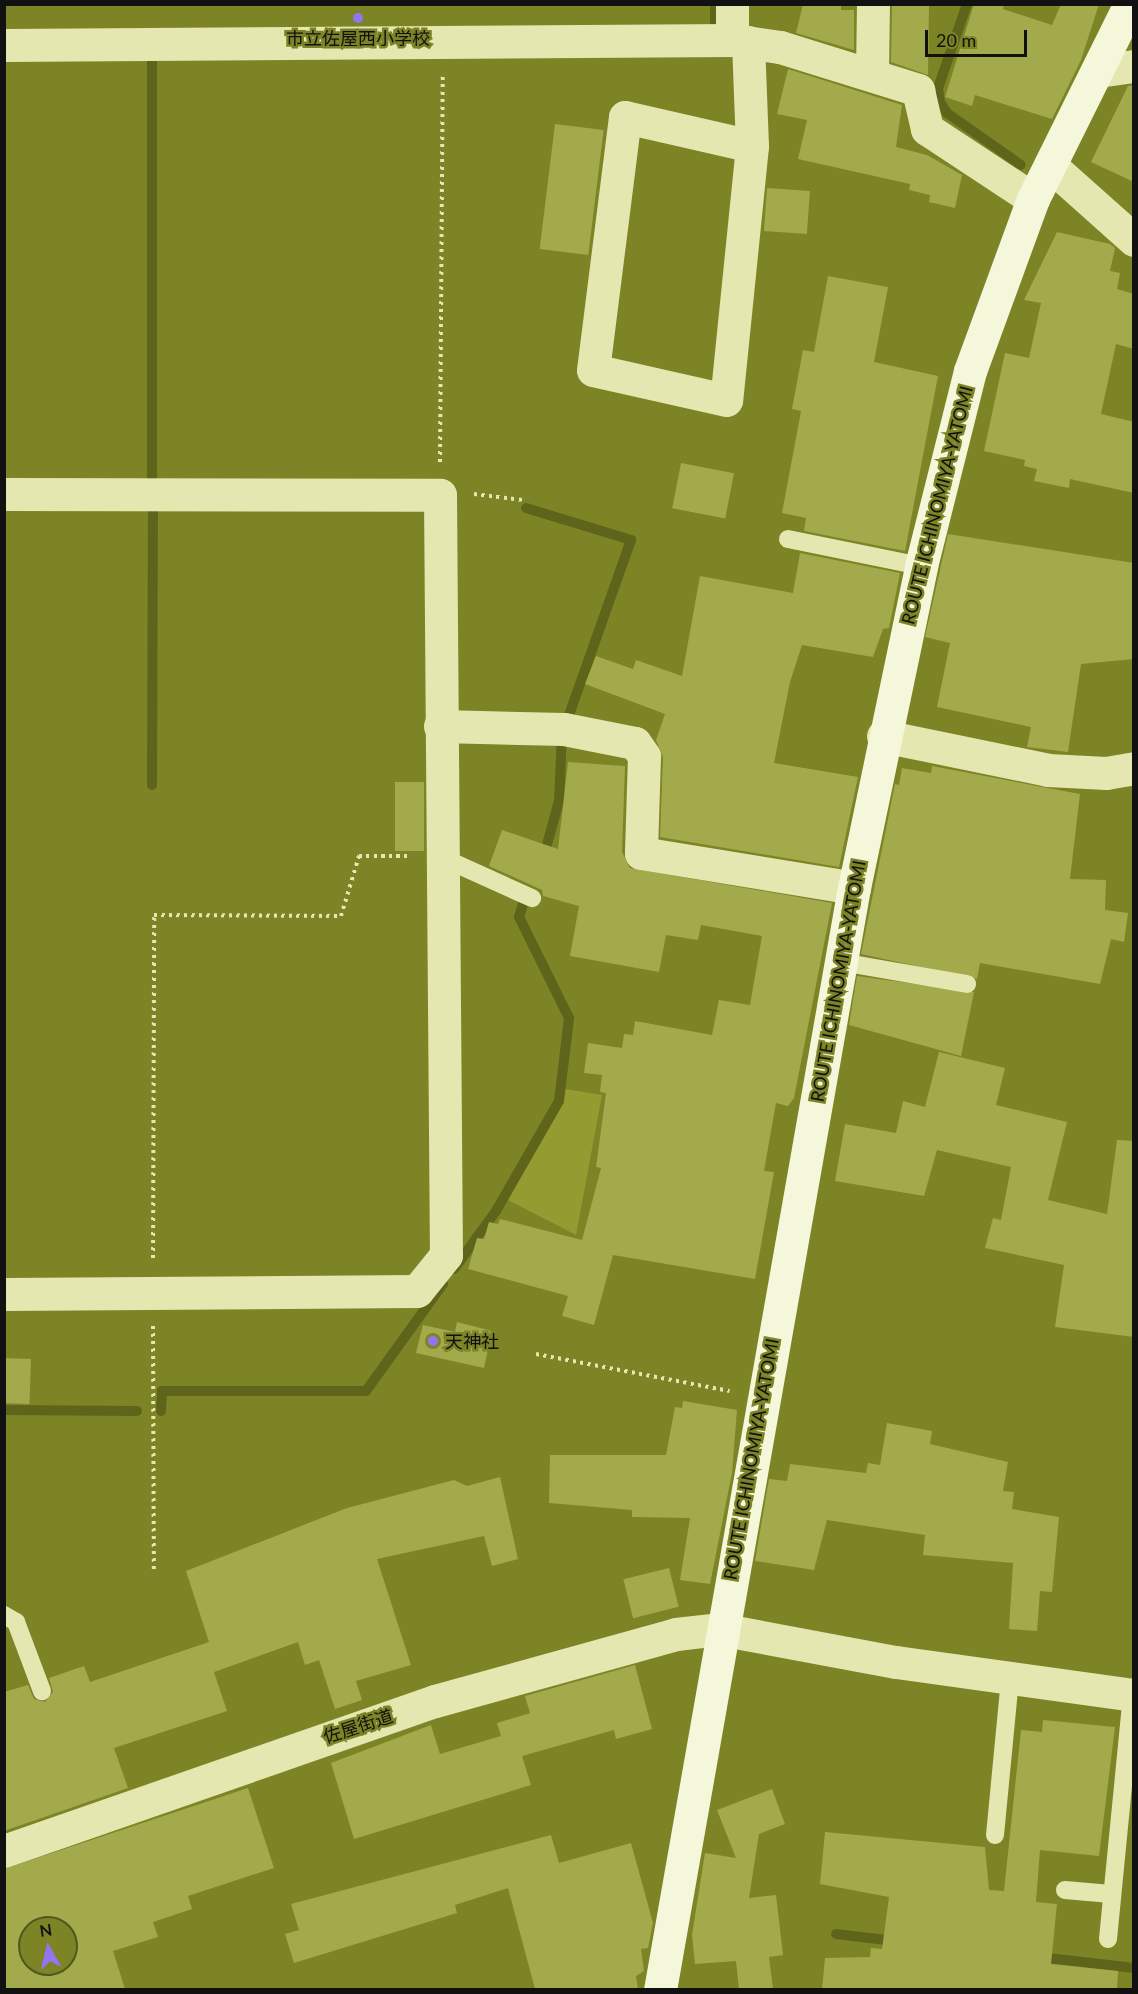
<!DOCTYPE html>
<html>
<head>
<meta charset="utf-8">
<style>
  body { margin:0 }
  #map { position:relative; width:1138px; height:1994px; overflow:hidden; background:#7c8426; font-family:Lato,"Noto Sans JP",sans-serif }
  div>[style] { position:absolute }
  .green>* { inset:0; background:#949c31 }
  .stream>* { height:10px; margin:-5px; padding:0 5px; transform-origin:5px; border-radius:5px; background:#5e651b }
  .building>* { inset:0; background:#a3aa4b; transform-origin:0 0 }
  .path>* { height:4px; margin-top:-2px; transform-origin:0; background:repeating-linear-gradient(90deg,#e4e7b0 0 3px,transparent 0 7.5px) }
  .service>* { height:18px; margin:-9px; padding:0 9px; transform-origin:9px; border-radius:9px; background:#e4e7b0 }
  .minor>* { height:33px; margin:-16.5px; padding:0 16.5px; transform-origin:16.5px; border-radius:16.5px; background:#e4e7b0 }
  .tertiary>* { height:33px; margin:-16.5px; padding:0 16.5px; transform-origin:16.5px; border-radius:16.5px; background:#e4e7b0 }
  .secondary>* { height:33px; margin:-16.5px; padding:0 16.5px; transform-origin:16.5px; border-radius:16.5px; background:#f4f7da }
  .dots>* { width:16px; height:16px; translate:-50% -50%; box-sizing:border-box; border:3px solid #7c8426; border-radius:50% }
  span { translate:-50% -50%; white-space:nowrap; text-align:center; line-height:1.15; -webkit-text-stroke:5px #7c8426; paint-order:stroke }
  .poi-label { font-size:18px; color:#111 }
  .left { translate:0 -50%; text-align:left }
  .street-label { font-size:18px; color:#111 }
  .frame { position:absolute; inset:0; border:6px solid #111; pointer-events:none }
  .north { position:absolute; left:18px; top:1916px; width:60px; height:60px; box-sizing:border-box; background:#7c8426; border:2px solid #51561e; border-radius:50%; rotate:352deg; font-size:16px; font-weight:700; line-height:24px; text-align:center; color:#111 }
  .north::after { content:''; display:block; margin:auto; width:21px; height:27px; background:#9275f0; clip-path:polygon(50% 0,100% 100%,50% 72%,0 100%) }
  .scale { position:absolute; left:925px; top:30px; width:102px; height:27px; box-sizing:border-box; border:3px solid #111; border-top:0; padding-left:8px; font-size:18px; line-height:21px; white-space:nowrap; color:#111; -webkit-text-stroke:4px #7c8426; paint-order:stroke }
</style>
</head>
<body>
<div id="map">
  <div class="green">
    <div style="clip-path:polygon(565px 1089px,602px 1095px,576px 1235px,508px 1200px)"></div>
  </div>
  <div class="stream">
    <div style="left:715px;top:4px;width:28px;rotate:90deg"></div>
    <div style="left:967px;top:4px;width:89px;rotate:109deg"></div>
    <div style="left:938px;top:88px;width:14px;rotate:82deg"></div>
    <div style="left:940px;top:102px;width:13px;rotate:58deg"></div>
    <div style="left:947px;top:113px;width:90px;rotate:35.1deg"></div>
    <div style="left:152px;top:485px;width:423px;rotate:-90deg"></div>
    <div style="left:526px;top:508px;width:110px;rotate:16.9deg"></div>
    <div style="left:631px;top:540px;width:189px;rotate:109.5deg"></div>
    <div style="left:152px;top:785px;width:285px;rotate:-89.8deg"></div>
    <div style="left:543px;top:859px;width:60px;rotate:-74.6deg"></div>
    <div style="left:559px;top:801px;width:65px;rotate:-87.4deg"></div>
    <div style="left:454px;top:1269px;width:72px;rotate:-54.1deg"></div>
    <div style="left:496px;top:1211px;width:127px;rotate:-60.2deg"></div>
    <div style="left:559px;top:1101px;width:84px;rotate:-83.1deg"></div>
    <div style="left:569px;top:1018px;width:113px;rotate:-116.3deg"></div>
    <div style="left:519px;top:917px;width:17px;rotate:-73deg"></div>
    <div style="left:4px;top:1410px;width:133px;rotate:0.4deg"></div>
    <div style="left:161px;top:1411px;width:20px;rotate:-87deg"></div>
    <div style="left:162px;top:1391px;width:204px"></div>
    <div style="left:366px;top:1391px;width:132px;rotate:-54.3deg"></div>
    <div style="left:836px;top:1934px;width:59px;rotate:6.8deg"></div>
    <div style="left:1039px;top:1957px;width:96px;rotate:6.6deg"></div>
  </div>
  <div class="building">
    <div style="clip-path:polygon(803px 4px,841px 4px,841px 10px,854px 10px,854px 50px,796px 33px)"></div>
    <div style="clip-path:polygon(892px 4px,929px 4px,928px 75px,891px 62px)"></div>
    <div style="clip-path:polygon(974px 4px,1004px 4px,1003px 9px,1052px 25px,1061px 4px,1099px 4px,1081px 60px,1052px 119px,975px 95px,972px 106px,945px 97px)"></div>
    <div style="clip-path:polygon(788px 69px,902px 105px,896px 147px,927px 155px,962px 175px,955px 208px,929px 202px,930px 195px,909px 190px,910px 184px,798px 159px,807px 120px,777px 114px)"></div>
    <div style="clip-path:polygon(1134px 85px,1134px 182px,1091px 162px,1128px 86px)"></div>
    <div style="left:555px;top:124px;width:49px;height:126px;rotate:7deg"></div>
    <div style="left:767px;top:188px;width:43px;height:43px;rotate:4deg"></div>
    <div style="clip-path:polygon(1057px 232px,1110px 244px,1115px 248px,1110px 271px,1120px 273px,1117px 289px,1134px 294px,1134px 349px,1116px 344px,1101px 414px,1134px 422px,1134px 493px,1070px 479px,1069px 488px,1034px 481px,1037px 469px,1024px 466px,1025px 460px,984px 451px,1005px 353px,1029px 358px,1041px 303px,1024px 300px)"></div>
    <div style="clip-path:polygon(828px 276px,888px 287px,874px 362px,938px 376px,905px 551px,804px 531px,806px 518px,782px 513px,801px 411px,792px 409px,803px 350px,814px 352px)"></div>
    <div style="left:681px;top:463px;width:54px;height:46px;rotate:11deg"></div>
    <div style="clip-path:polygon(948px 534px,1134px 563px,1134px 659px,1081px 664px,1068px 752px,1027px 747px,1031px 727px,937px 707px,950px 643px,925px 637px)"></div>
    <div style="clip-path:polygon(800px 553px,900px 573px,889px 628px,883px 629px,873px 657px,802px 645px,790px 682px,774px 763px,858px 777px,839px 867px,660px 837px,663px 757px,656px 740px,665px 714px,585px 684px,596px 656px,633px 669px,636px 660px,682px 676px,700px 576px,793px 593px)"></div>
    <div style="clip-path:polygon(568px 762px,625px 766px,622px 852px,630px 868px,832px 903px,794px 1098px,788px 1106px,776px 1103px,764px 1171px,774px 1172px,755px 1279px,613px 1255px,594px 1325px,562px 1316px,568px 1296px,468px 1269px,477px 1238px,484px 1239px,489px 1222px,498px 1224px,500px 1219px,582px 1240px,601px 1168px,596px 1167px,606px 1093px,600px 1092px,602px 1075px,584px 1073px,588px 1043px,622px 1048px,624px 1034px,633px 1035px,635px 1021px,712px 1035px,719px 1000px,750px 1005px,762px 936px,701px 925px,698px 940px,666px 935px,659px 972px,570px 956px,579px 906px,543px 896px,542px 890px,489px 866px,502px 830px,558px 849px)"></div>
    <div style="clip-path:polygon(932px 766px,1080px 794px,1070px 879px,1106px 880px,1105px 910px,1128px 913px,1124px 942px,1111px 939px,1100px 984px,980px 963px,977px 979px,861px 954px,895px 784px,899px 785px,902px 768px,931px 773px)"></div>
    <div style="left:395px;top:782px;width:29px;height:69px"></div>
    <div style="clip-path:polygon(857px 976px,974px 992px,961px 1056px,849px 1025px)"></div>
    <div style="clip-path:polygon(939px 1052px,1005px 1068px,996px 1105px,1067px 1122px,1048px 1200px,1107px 1214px,1117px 1140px,1134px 1141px,1134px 1337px,1055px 1327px,1064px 1265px,985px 1248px,993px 1218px,1001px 1220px,1011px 1167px,937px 1150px,924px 1196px,835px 1181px,845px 1124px,896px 1133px,903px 1101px,925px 1107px)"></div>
    <div style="clip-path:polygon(457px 1322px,492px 1331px,484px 1368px,416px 1353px,423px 1325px,455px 1332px)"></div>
    <div style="left:4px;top:1358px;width:27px;height:45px;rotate:2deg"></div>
    <div style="clip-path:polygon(683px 1401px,737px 1410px,732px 1473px,710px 1584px,680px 1580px,690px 1518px,632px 1517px,632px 1510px,549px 1503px,550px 1455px,666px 1455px,675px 1407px,682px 1408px)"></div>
    <div style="clip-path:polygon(887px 1423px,932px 1431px,930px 1444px,1008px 1462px,1003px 1491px,1014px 1492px,1012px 1509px,1059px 1517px,1052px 1592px,1040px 1591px,1037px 1631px,1009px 1629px,1013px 1563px,923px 1555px,925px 1535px,827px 1520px,814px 1570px,755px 1561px,769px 1479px,787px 1481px,790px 1464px,866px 1473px,868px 1463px,880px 1465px)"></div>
    <div style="clip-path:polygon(500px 1477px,518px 1559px,492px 1566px,484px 1536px,377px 1559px,411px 1665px,356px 1681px,362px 1700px,335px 1709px,319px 1660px,305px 1665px,298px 1642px,214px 1672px,227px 1711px,114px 1748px,128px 1788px,4px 1831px,4px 1692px,28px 1685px,34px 1699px,45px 1702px,53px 1692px,49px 1678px,84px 1666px,90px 1682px,209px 1642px,186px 1571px,347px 1508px,454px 1480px,467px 1486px)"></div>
    <div style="left:669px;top:1568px;width:40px;height:47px;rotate:76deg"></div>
    <div style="clip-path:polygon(635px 1665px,652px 1729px,616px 1739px,614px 1730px,522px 1756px,531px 1785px,354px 1839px,331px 1763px,431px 1725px,440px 1754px,501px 1736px,497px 1723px,530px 1713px,525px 1696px)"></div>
    <div style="clip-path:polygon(1043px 1720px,1115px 1727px,1099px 1856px,1040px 1850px,1036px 1902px,1057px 1904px,1051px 1964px,1118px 1971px,1117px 1989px,822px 1989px,825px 1958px,870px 1957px,871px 1948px,882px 1949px,889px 1897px,820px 1884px,825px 1832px,985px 1847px,989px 1890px,1004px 1891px,1021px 1730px,1042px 1732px)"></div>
    <div style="clip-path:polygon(evenodd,248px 1788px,274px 1868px,188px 1896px,192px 1909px,153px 1922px,158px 1937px,113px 1951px,125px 1989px,4px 1989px,4px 1869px,248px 1788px,30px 1928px,66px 1928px,66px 1964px,30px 1964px,30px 1928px)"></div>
    <div style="clip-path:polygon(772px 1789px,785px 1824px,759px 1834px,749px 1898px,776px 1895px,783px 1955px,769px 1957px,773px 1989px,739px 1989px,736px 1961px,695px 1964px,692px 1935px,705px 1853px,736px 1858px,717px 1810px)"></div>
    <div style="clip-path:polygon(551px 1835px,559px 1863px,631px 1843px,653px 1923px,648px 1948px,641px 1949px,644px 1971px,636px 1976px,638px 1989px,535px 1989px,508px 1888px,455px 1905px,457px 1913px,294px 1963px,285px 1934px,299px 1930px,291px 1904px)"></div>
  </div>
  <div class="path">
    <div style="left:440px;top:462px;width:386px;rotate:-89.6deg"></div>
    <div style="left:474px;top:494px;width:49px;rotate:7deg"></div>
    <div style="left:153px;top:1258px;width:343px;rotate:-89.8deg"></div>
    <div style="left:154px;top:915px;width:187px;rotate:0.3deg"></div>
    <div style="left:341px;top:916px;width:63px;rotate:-73.3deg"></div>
    <div style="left:359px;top:856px;width:50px"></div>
    <div style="left:153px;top:1326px;width:245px;rotate:89.8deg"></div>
    <div style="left:536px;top:1354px;width:197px;rotate:10.8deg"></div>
  </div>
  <div class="service">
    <div style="left:788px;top:539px;width:136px;rotate:11.5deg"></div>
    <div style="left:441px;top:857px;width:100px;rotate:24.3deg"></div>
    <div style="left:841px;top:962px;width:128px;rotate:9.9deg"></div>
    <div style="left:4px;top:1615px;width:14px;rotate:30deg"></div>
    <div style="left:16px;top:1622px;width:74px;rotate:69.4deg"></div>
    <div style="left:995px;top:1835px;width:157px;rotate:-84.5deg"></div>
    <div style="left:1065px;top:1890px;width:46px;rotate:5deg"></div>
    <div style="left:1108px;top:1939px;width:245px;rotate:-84.4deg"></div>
  </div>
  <div class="minor">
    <div style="left:732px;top:40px;width:36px;rotate:-90deg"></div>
    <div style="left:748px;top:42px;width:104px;rotate:87.8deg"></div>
    <div style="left:752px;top:146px;width:255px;rotate:95.8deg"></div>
    <div style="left:726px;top:400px;width:136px;rotate:-167.3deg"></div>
    <div style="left:593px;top:370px;width:255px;rotate:-82.8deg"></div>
    <div style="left:625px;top:117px;width:130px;rotate:12.9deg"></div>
    <div style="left:4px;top:45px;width:728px;rotate:-0.39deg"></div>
    <div style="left:732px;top:40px;width:49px;rotate:8.3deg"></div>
    <div style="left:780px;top:47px;width:145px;rotate:17.3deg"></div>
    <div style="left:918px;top:90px;width:40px;rotate:77deg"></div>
    <div style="left:927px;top:129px;width:127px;rotate:33.4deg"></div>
    <div style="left:1098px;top:71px;width:36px;rotate:-8deg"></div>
    <div style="left:872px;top:74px;width:70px;rotate:-89.2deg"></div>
    <div style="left:1051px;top:166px;width:111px;rotate:41.7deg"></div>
    <div style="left:4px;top:494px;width:436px;rotate:0.1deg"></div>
    <div style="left:440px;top:495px;width:760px;rotate:89.55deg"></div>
    <div style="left:446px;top:1255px;width:46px;rotate:128.9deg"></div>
    <div style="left:417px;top:1291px;width:413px;rotate:179.6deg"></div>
    <div style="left:440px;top:726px;width:124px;rotate:1.4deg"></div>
    <div style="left:564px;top:729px;width:72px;rotate:11.2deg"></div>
    <div style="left:635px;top:743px;width:16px;rotate:55deg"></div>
    <div style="left:644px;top:756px;width:97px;rotate:91.8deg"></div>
    <div style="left:641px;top:853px;width:216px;rotate:9.3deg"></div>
    <div style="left:883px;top:736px;width:168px;rotate:11.6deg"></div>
    <div style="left:1048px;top:770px;width:58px;rotate:3deg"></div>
    <div style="left:1106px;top:773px;width:28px;rotate:-10deg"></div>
    <div style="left:4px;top:1851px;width:456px;rotate:-19.2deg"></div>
    <div style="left:435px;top:1701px;width:250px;rotate:-15.5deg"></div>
    <div style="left:676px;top:1634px;width:43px;rotate:-6.6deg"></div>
  </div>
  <div class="tertiary">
    <div style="left:719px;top:1629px;width:180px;rotate:10.6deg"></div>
    <div style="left:896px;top:1662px;width:240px;rotate:7.9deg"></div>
  </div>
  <div class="secondary">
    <div style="left:660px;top:1990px;width:1119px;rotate:-80.02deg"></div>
    <div style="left:854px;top:888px;width:329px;rotate:-78.2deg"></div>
    <div style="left:921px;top:566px;width:201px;rotate:-75.9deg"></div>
    <div style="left:970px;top:371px;width:183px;rotate:-69.9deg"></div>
    <div style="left:1033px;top:199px;width:218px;rotate:-63.6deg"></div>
  </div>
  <div class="dots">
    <div style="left:358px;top:18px;background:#9275f0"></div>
    <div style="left:433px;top:1341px;background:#9275f0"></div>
  </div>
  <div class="poi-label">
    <span style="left:358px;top:38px">市立佐屋西小学校</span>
    <span class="left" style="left:445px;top:1341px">天神社</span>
  </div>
  <div class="street-label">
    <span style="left:937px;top:505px;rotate:-76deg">ROUTE ICHINOMIYA-YATOMI</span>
    <span style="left:838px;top:981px;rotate:-80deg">ROUTE ICHINOMIYA-YATOMI</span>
    <span style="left:751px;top:1459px;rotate:-80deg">ROUTE ICHINOMIYA-YATOMI</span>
    <span style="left:358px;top:1726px;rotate:-18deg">佐屋街道</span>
  </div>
  <div class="frame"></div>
  <div class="north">N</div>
  <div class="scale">20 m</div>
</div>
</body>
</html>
